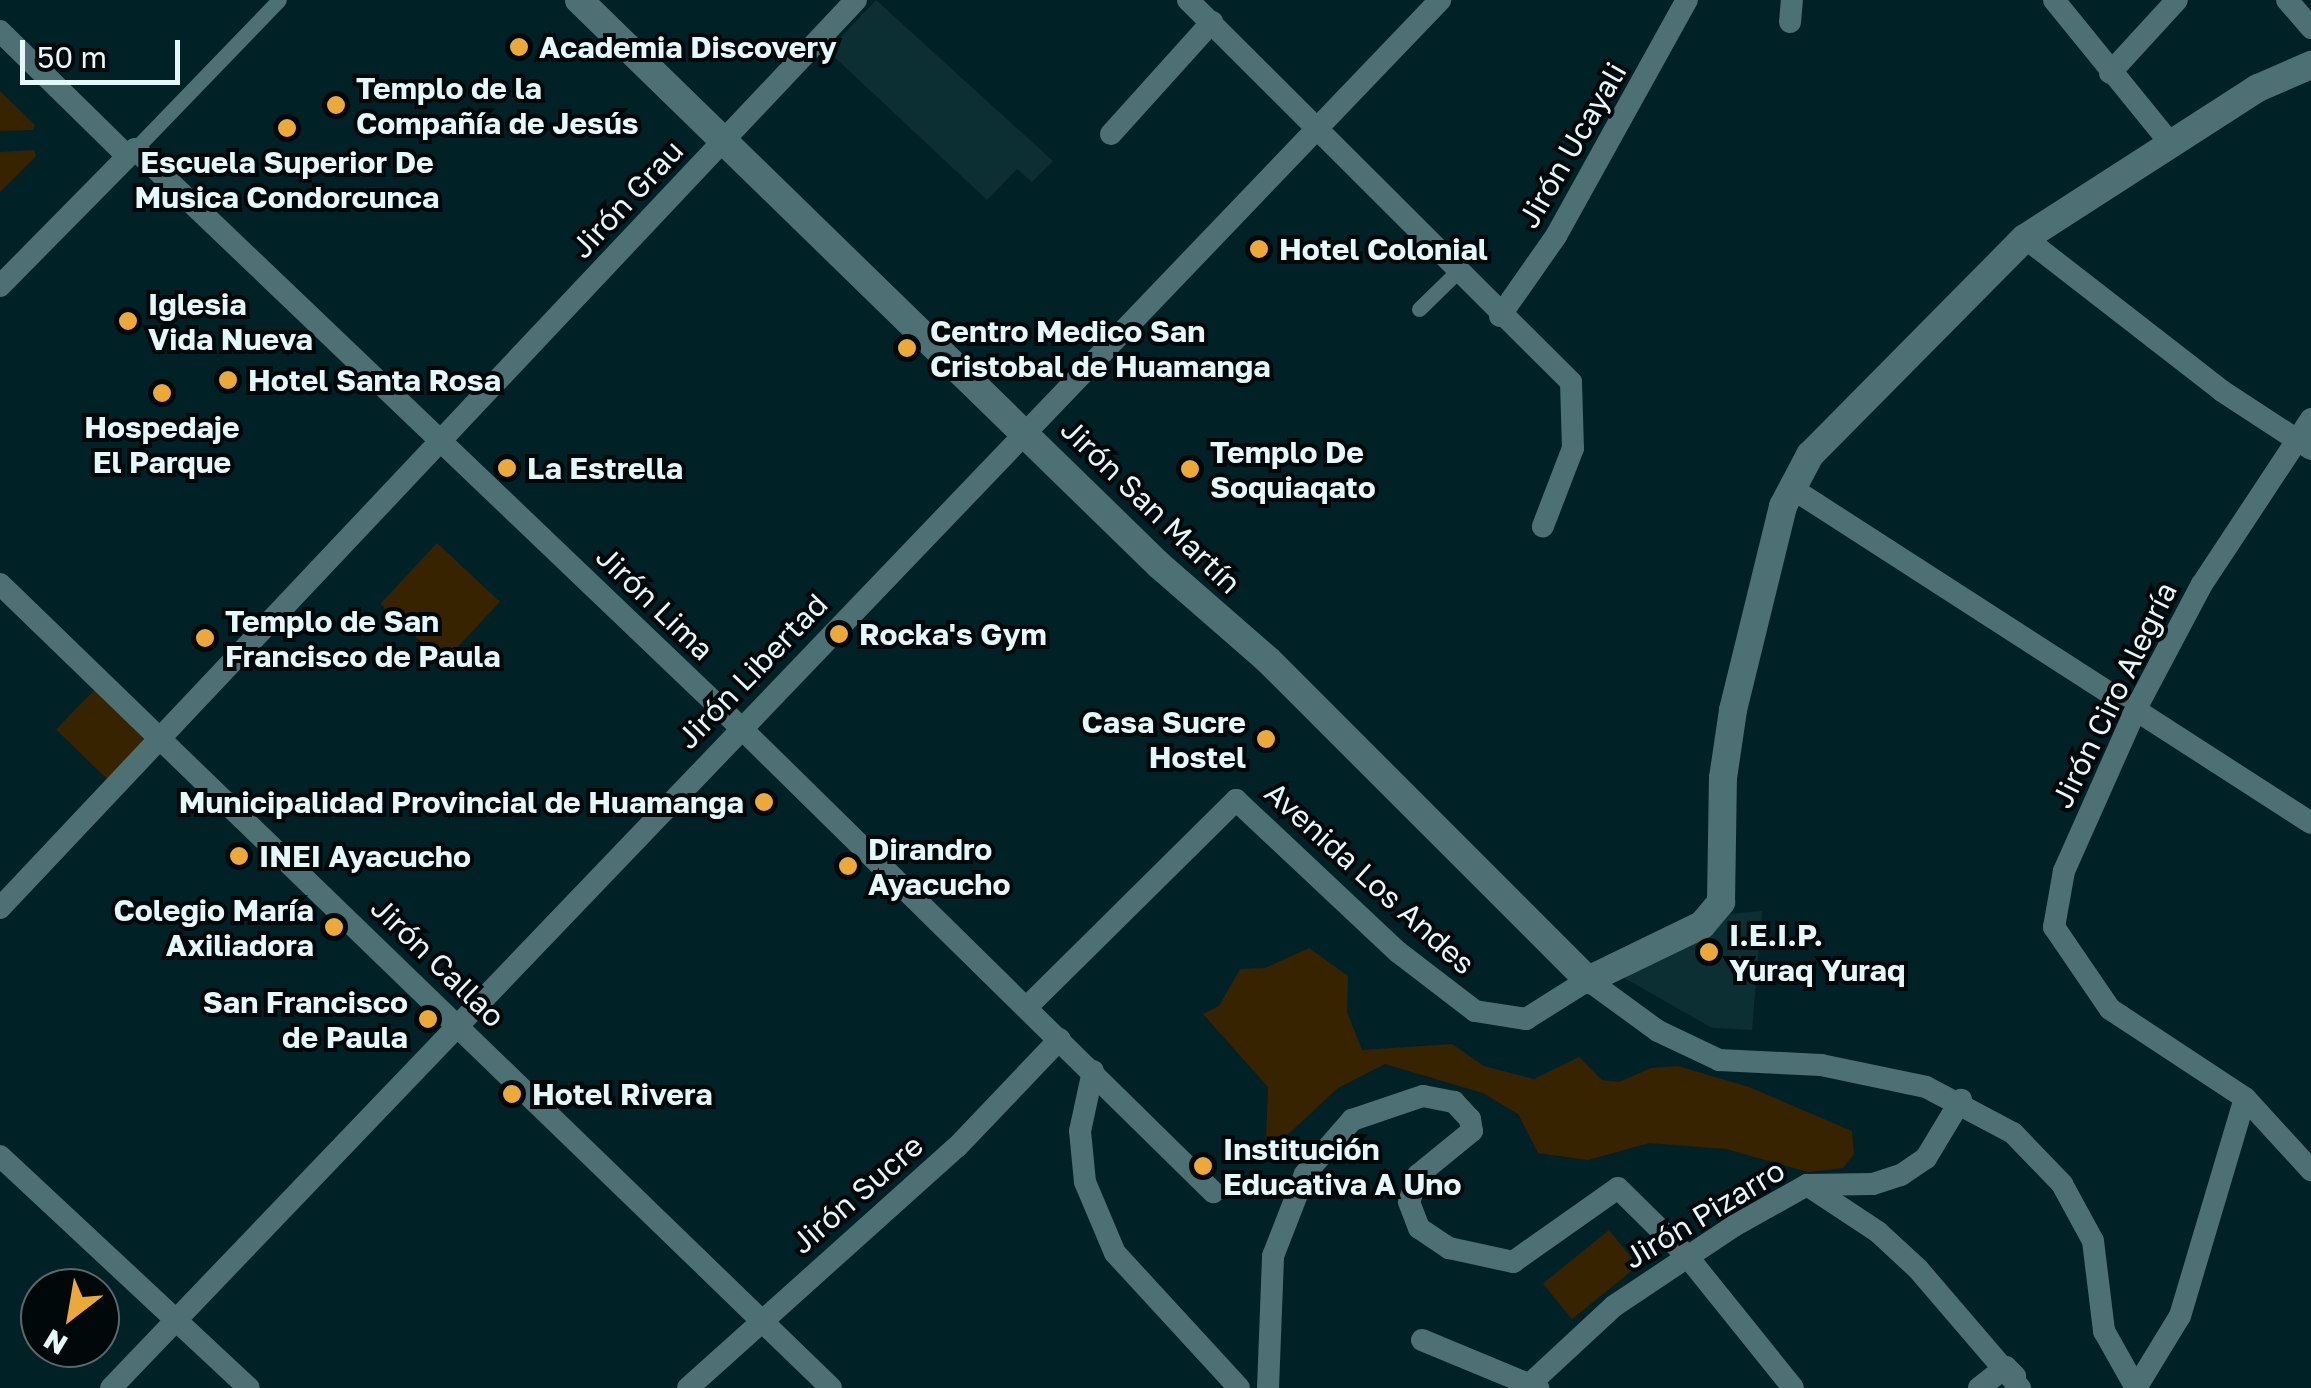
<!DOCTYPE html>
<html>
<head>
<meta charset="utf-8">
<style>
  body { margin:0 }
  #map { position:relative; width:2311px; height:1388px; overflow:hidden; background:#002125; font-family:"Golos Text",sans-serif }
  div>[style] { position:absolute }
  .built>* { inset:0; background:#0c2f34 }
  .green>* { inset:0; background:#382300; transform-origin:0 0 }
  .pedestrian>* { height:15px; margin:-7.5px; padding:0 7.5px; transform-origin:7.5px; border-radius:7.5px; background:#4d7074 }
  .minor>* { height:22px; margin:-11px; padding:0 11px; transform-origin:11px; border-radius:11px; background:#4d7074 }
  .tertiary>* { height:28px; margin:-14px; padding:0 14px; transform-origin:14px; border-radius:14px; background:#4d7074 }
  .dots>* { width:28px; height:28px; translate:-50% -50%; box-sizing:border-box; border:5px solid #00080a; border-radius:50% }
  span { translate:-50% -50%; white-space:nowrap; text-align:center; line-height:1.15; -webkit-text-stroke:8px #00080a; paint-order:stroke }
  .poi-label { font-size:30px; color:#e4f7f9; font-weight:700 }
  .left { translate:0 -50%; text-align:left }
  .right { translate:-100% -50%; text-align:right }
  .street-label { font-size:30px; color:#e4f7f9 }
  .north { position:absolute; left:20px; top:1268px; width:100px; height:100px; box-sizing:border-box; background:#00080a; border:2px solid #5b686a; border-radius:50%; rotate:211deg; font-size:28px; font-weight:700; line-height:40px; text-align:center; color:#e4f7f9 }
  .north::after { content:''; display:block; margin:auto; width:35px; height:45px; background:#eca93a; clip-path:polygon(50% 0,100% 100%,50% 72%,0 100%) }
  .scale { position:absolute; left:20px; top:40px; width:160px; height:45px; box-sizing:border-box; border:5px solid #e4f7f9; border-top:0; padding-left:12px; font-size:30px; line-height:35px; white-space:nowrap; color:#e4f7f9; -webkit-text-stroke:8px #00080a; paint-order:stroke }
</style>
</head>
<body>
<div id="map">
  <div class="built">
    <div style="clip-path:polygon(876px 0,1053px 161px,1032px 182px,1017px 169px,987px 200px,828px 51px)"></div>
    <div style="clip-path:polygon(1762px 911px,1752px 1030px,1712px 1028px,1619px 975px,1727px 914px)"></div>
  </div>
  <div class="green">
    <div style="clip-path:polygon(0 91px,35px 125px,33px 130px,0 131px)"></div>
    <div style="clip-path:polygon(34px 150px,36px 156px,0 192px,0 152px)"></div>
    <div style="left:437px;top:543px;width:86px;height:83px;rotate:43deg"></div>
    <div style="left:99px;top:685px;width:74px;height:62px;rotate:44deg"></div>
    <div style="clip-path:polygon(1309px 948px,1348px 976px,1347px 1012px,1362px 1050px,1452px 1044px,1484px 1066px,1534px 1079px,1579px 1057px,1602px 1080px,1619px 1082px,1651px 1068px,1678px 1066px,1749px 1087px,1852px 1131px,1854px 1154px,1843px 1168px,1808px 1172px,1726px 1149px,1649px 1143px,1588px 1160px,1538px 1153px,1518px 1114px,1483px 1093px,1385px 1064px,1338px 1088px,1285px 1137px,1266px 1140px,1268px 1087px,1203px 1014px,1219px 1006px,1240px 969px,1265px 968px)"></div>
    <div style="left:1609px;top:1230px;width:46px;height:85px;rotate:51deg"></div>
  </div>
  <div class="pedestrian">
    <div style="left:135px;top:149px;width:207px;rotate:-46deg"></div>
    <div style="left:1419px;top:309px;width:52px;rotate:-44.2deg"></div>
  </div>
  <div class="minor">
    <div style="left:1188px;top:0;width:541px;rotate:44.93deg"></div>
    <div style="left:1571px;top:382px;width:66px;rotate:88.3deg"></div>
    <div style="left:1573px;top:448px;width:84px;rotate:111deg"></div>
    <div style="left:2054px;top:0;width:186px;rotate:50.9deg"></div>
    <div style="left:2287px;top:0;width:37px;rotate:49deg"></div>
    <div style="left:1790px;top:22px;width:22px;rotate:-85deg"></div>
    <div style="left:0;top:31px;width:175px;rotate:44.5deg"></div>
    <div style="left:2110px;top:73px;width:99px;rotate:-47.5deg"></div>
    <div style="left:1111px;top:134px;width:151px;rotate:-48deg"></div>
    <div style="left:2025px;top:238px;width:249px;rotate:37.8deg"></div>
    <div style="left:2222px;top:391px;width:106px;rotate:33.1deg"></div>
    <div style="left:0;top:286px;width:192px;rotate:-45.4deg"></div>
    <div style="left:135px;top:149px;width:835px;rotate:43.69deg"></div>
    <div style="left:739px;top:726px;width:665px;rotate:44.51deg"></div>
    <div style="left:1500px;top:316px;width:98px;rotate:-55deg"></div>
    <div style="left:1556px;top:236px;width:270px;rotate:-61deg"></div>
    <div style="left:2311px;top:419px;width:198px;rotate:123.4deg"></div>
    <div style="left:2202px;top:584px;width:139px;rotate:117.9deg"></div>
    <div style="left:2137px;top:707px;width:180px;rotate:114deg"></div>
    <div style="left:2064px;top:871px;width:57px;rotate:100.1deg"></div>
    <div style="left:2054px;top:927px;width:99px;rotate:55.7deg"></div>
    <div style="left:2110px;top:1009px;width:162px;rotate:33.4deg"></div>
    <div style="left:2245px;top:1098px;width:98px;rotate:47.5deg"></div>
    <div style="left:1793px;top:489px;width:616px;rotate:32.81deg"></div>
    <div style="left:0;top:584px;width:1156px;rotate:44.05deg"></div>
    <div style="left:0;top:908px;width:1248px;rotate:-46.69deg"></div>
    <div style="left:1028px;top:1006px;width:293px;rotate:-44.7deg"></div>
    <div style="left:1236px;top:800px;width:222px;rotate:43.2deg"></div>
    <div style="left:1398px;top:952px;width:97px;rotate:37.5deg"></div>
    <div style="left:1475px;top:1011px;width:52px;rotate:8.9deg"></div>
    <div style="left:1526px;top:1019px;width:73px;rotate:-32.2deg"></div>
    <div style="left:1588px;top:980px;width:87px;rotate:36.1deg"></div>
    <div style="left:1658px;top:1031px;width:68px;rotate:25.4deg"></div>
    <div style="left:1719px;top:1060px;width:102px;rotate:2.8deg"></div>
    <div style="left:1821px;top:1065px;width:107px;rotate:11.8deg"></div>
    <div style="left:1926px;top:1087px;width:98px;rotate:27.9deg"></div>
    <div style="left:2013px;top:1133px;width:71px;rotate:46.1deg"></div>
    <div style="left:2062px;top:1184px;width:65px;rotate:61.5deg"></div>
    <div style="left:2093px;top:1241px;width:91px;rotate:83deg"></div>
    <div style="left:2104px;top:1331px;width:65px;rotate:60.7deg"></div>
    <div style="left:1093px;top:1071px;width:61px;rotate:102.2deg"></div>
    <div style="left:1080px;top:1131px;width:51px;rotate:84.4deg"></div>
    <div style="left:1085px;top:1182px;width:77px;rotate:67.1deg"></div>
    <div style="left:1115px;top:1253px;width:183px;rotate:47.4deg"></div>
    <div style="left:0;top:1156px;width:340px;rotate:43deg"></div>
    <div style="left:1807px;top:1185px;width:85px;rotate:33.5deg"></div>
    <div style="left:1878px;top:1232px;width:54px;rotate:42.8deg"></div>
    <div style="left:1918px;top:1269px;width:157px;rotate:49.4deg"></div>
    <div style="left:1422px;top:1340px;width:126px;rotate:22.5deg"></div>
    <div style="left:1532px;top:1382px;width:112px;rotate:-42.8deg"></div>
    <div style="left:1614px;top:1306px;width:144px;rotate:-33.7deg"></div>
    <div style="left:1734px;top:1226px;width:84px;rotate:-29.3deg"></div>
    <div style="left:1807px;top:1185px;width:66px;rotate:-0.9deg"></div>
    <div style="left:1873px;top:1184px;width:29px;rotate:-18deg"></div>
    <div style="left:1901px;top:1175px;width:30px;rotate:-34deg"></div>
    <div style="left:1926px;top:1158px;width:68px;rotate:-58.9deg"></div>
    <div style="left:111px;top:1388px;width:1922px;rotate:-46.24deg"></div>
    <div style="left:688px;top:1388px;width:361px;rotate:-41.9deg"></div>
    <div style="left:957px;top:1147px;width:149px;rotate:-46.4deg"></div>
    <div style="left:1268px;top:1388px;width:132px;rotate:-87.8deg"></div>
    <div style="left:1273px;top:1256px;width:88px;rotate:-68.7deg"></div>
    <div style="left:1305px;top:1174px;width:72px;rotate:-49deg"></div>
    <div style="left:1352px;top:1120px;width:75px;rotate:-18.7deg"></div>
    <div style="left:1423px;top:1096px;width:32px;rotate:11deg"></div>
    <div style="left:1454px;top:1102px;width:23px;rotate:47deg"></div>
    <div style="left:1470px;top:1119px;width:12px;rotate:81deg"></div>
    <div style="left:1472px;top:1131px;width:70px;rotate:140.8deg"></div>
    <div style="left:1418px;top:1175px;width:28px;rotate:108deg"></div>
    <div style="left:1409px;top:1202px;width:28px;rotate:69deg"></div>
    <div style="left:1419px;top:1228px;width:36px;rotate:34deg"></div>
    <div style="left:1449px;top:1248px;width:66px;rotate:12.3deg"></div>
    <div style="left:1513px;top:1262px;width:128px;rotate:-35.2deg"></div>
    <div style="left:1618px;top:1188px;width:97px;rotate:44.6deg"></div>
    <div style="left:1687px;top:1256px;width:169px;rotate:51.2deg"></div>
    <div style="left:1979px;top:1388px;width:34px;rotate:-38deg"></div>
    <div style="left:2006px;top:1367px;width:13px;rotate:45deg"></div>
    <div style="left:2136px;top:1388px;width:84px;rotate:-58.6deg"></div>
    <div style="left:2180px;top:1316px;width:227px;rotate:-73.4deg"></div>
  </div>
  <div class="tertiary">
    <div style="left:579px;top:0;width:810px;rotate:44.25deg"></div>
    <div style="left:1159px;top:565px;width:145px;rotate:41.1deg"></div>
    <div style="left:1268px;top:660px;width:453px;rotate:45deg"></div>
    <div style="left:1588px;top:980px;width:127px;rotate:-25.8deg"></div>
    <div style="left:1702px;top:925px;width:30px;rotate:-50deg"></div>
    <div style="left:1721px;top:902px;width:124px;rotate:-89.1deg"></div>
    <div style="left:1723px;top:778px;width:69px;rotate:-81.6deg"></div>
    <div style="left:1733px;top:710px;width:210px;rotate:-76.2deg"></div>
    <div style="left:1783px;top:506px;width:58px;rotate:-62.1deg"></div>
    <div style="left:1810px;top:455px;width:305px;rotate:-45.3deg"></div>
    <div style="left:2025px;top:238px;width:277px;rotate:-32.8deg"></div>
    <div style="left:2258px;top:88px;width:58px;rotate:-23.5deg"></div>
  </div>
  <div class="dots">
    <div style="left:519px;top:47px;background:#eca93a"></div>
    <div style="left:336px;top:105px;background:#eca93a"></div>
    <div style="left:287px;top:128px;background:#eca93a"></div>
    <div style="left:1259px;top:249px;background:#eca93a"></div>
    <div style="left:128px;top:321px;background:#eca93a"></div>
    <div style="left:907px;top:348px;background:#eca93a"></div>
    <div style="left:228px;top:380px;background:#eca93a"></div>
    <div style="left:162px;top:393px;background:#eca93a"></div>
    <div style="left:507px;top:468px;background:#eca93a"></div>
    <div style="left:1190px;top:469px;background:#eca93a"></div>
    <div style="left:839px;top:634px;background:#eca93a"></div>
    <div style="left:205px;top:638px;background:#eca93a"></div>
    <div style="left:1266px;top:739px;background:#eca93a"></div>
    <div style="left:764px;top:802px;background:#eca93a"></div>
    <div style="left:239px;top:856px;background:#eca93a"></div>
    <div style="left:848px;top:866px;background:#eca93a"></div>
    <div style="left:334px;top:927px;background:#eca93a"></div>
    <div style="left:1709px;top:952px;background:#eca93a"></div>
    <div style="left:428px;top:1019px;background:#eca93a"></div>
    <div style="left:512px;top:1094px;background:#eca93a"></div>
    <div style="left:1203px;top:1166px;background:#eca93a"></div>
  </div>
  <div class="poi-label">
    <span class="left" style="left:539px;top:47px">Academia Discovery</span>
    <span class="left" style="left:356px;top:105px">Templo de la<br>Compañía de Jesús</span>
    <span style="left:287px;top:179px">Escuela Superior De<br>Musica Condorcunca</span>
    <span class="left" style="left:1279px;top:249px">Hotel Colonial</span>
    <span class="left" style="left:148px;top:321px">Iglesia<br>Vida Nueva</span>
    <span class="left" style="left:930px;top:348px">Centro Medico San<br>Cristobal de Huamanga</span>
    <span class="left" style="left:248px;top:380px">Hotel Santa Rosa</span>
    <span style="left:162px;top:444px">Hospedaje<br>El Parque</span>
    <span class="left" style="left:1210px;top:469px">Templo De<br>Soquiaqato</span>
    <span class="left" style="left:527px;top:468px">La Estrella</span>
    <span class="left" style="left:225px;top:638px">Templo de San<br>Francisco de Paula</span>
    <span class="left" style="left:859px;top:634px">Rocka's Gym</span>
    <span class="right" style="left:1246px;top:739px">Casa Sucre<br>Hostel</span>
    <span class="right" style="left:744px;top:802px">Municipalidad Provincial de Huamanga</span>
    <span class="left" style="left:868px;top:866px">Dirandro<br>Ayacucho</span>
    <span class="left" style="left:259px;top:856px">INEI Ayacucho</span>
    <span class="right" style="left:314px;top:927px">Colegio María<br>Axiliadora</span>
    <span class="left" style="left:1729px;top:952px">I.E.I.P.<br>Yuraq Yuraq</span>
    <span class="right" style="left:408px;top:1019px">San Francisco<br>de Paula</span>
    <span class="left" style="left:532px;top:1094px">Hotel Rivera</span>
    <span class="left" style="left:1223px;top:1166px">Institución<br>Educativa A Uno</span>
  </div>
  <div class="street-label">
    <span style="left:1572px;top:145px;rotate:-60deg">Jirón Ucayali</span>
    <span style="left:627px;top:199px;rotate:-47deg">Jirón Grau</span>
    <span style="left:1151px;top:506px;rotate:44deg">Jirón San Martín</span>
    <span style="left:655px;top:603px;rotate:44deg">Jirón Lima</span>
    <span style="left:752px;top:671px;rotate:-46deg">Jirón Libertad</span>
    <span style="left:2114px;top:695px;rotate:-64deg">Jirón Ciro Alegría</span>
    <span style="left:1370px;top:878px;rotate:42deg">Avenida Los Andes</span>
    <span style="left:438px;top:962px;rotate:44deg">Jirón Callao</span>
    <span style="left:857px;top:1194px;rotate:-41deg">Jirón Sucre</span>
    <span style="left:1704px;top:1214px;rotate:-31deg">Jirón Pizarro</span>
  </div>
  <div class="north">N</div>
  <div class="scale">50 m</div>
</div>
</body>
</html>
